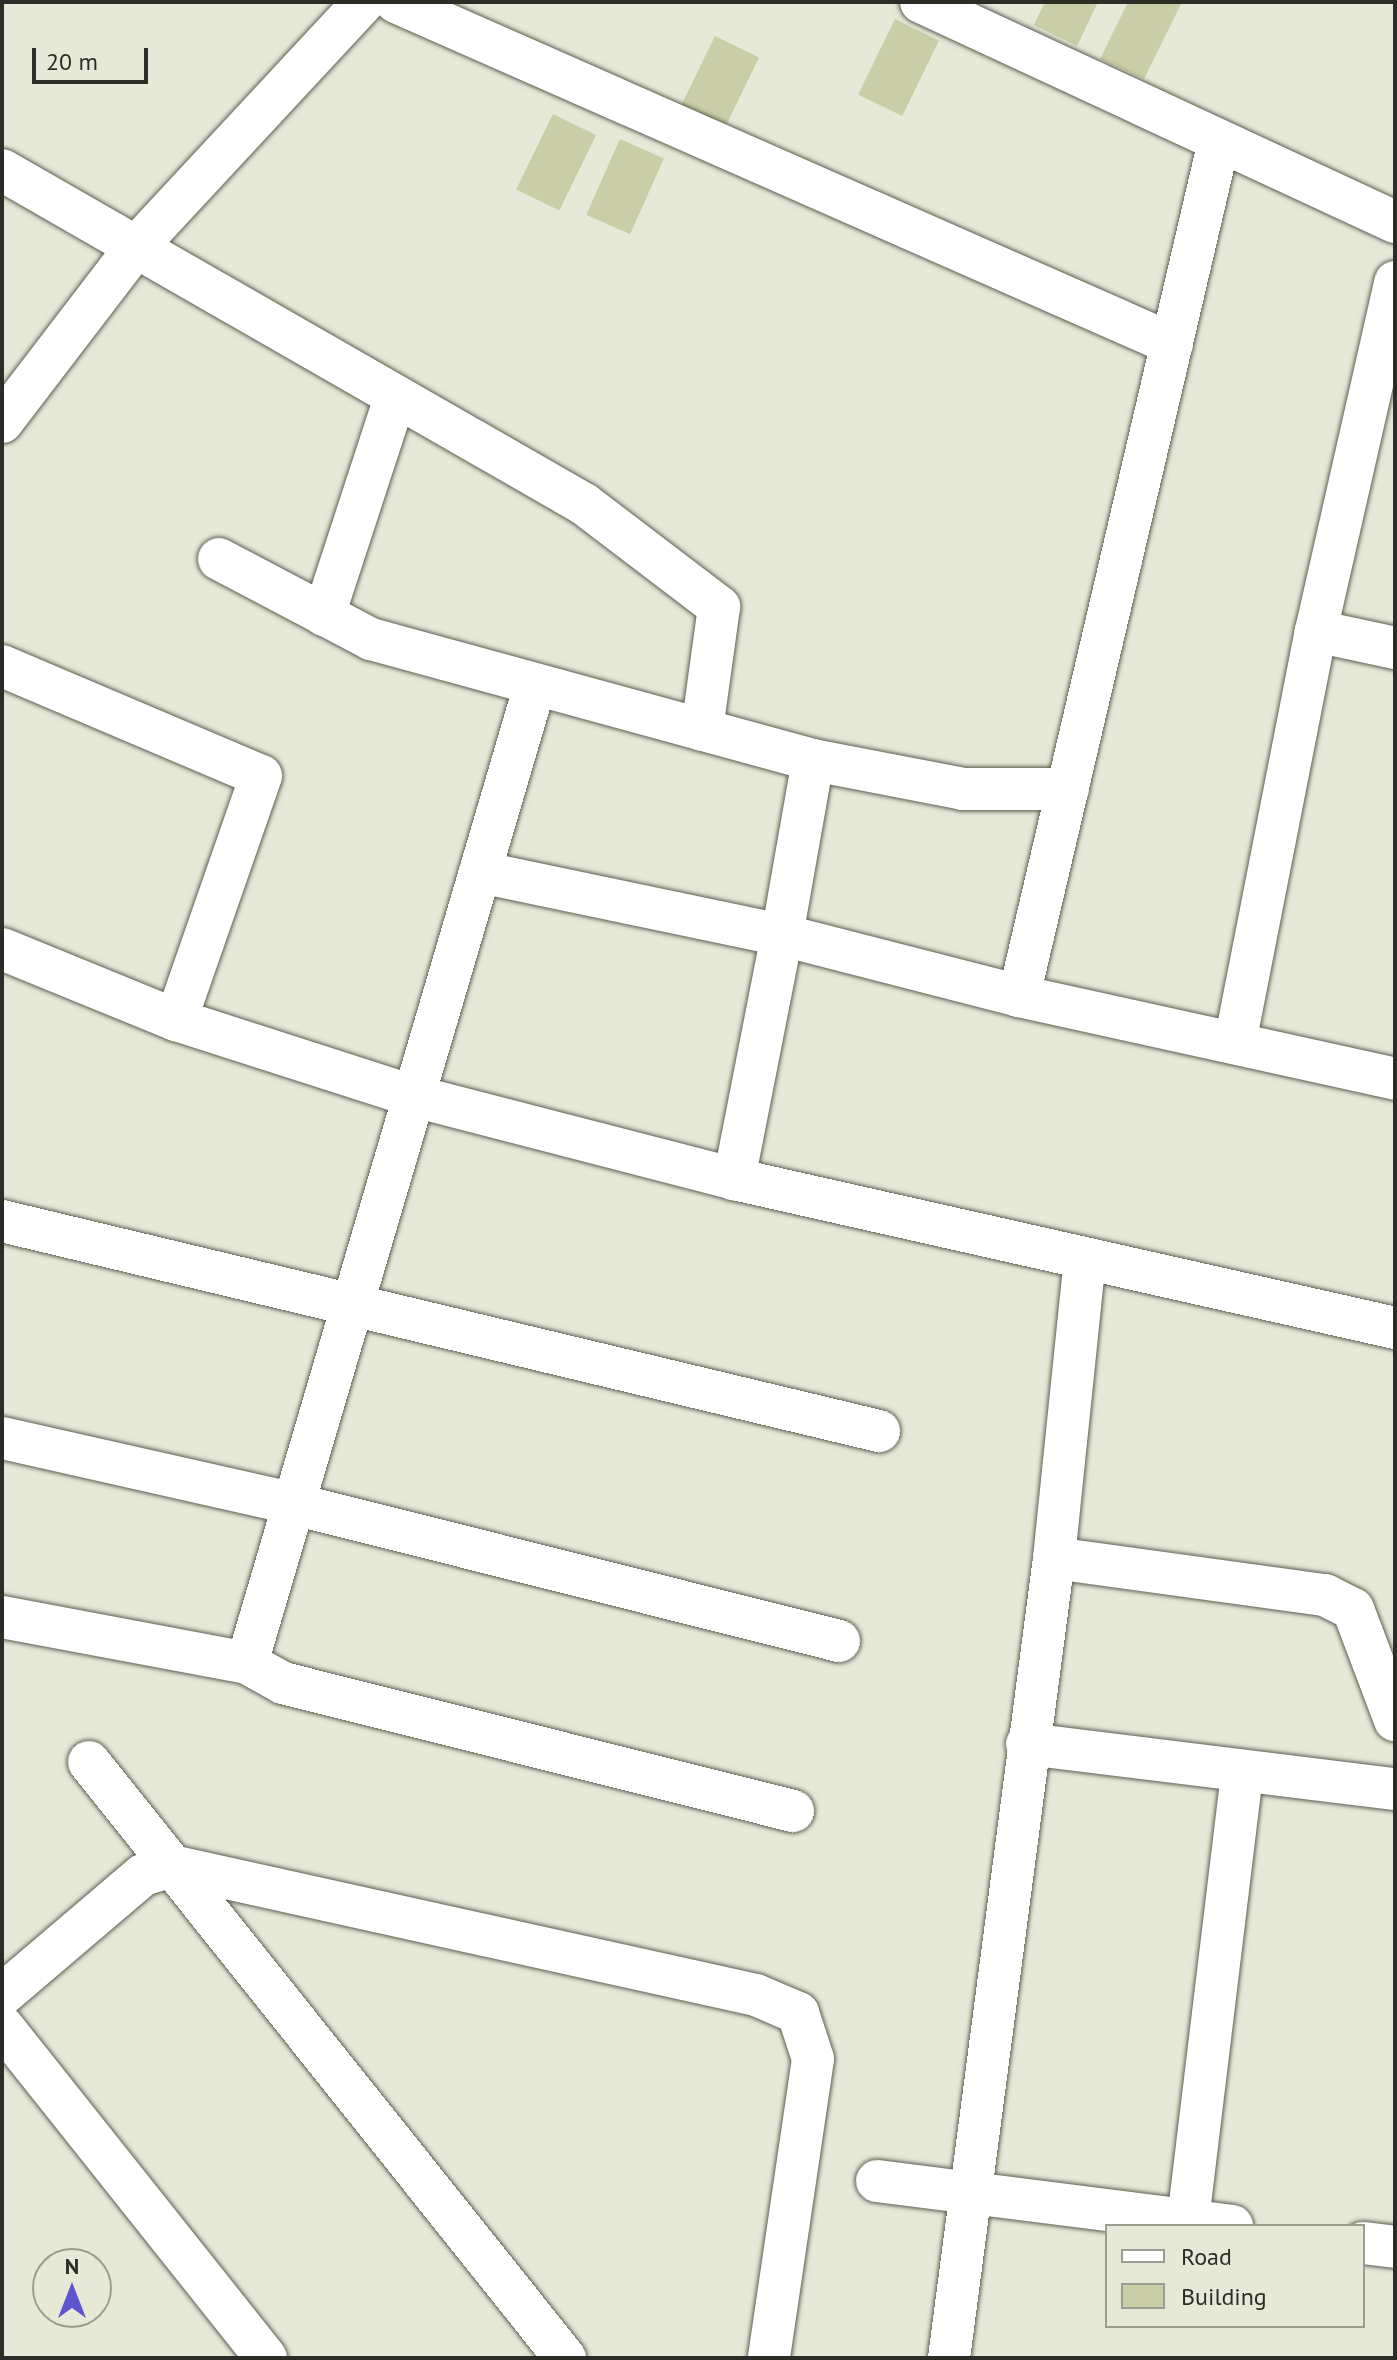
<!DOCTYPE html>
<html>
<head>
<meta charset="utf-8">
<style>
  body { margin:0 }
  #map { position:relative; width:1397px; height:2360px; overflow:hidden; background:#e6e8d8; font-family:"PT Sans",sans-serif }
  div>[style] { position:absolute }
  .building>* { inset:0; background:#cacea6; transform-origin:0 0 }
  .roads { filter:drop-shadow(0 0 2px #5d5f51) drop-shadow(0 0 2px #5d5f51) }
  .street>* { height:42px; margin:-21px; padding:0 21px; transform-origin:21px; border-radius:21px; background:#fff }
  span { translate:-50% -50%; white-space:nowrap; text-align:center; line-height:1.15; -webkit-text-stroke:6px #e6e8d8; paint-order:stroke }
  .frame { position:absolute; inset:0; border:4px solid #2d2d27; pointer-events:none }
  .legend { position:absolute; left:1105px; top:2224px; width:260px; height:104px; box-sizing:border-box; background:#e6e8d8; border:2px solid #9c9d91; margin:0; padding:10px 14px; list-style:none; font-size:24px; color:#2d2d27 }
  .legend li { display:flex; align-items:center; gap:16px; height:40px }
  .legend b { width:40px; border:2px solid #9c9d91 }
  .north { position:absolute; left:32px; top:2248px; width:80px; height:80px; box-sizing:border-box; background:#e6e8d8; border:2px solid #9c9d91; border-radius:50%; rotate:0deg; font-size:22px; font-weight:700; line-height:32px; text-align:center; color:#2d2d27 }
  .north::after { content:''; display:block; margin:auto; width:28px; height:36px; background:#5d56ce; clip-path:polygon(50% 0,100% 100%,50% 72%,0 100%) }
  .scale { position:absolute; left:32px; top:48px; width:116px; height:36px; box-sizing:border-box; border:4px solid #2d2d27; border-top:0; padding-left:10px; font-size:24px; line-height:28px; white-space:nowrap; color:#2d2d27; -webkit-text-stroke:6px #e6e8d8; paint-order:stroke }
</style>
</head>
<body>
<div id="map">
  <div class="building">
    <div style="clip-path:polygon(1045px 2px,1098px 2px,1077px 46px,1034px 25px)"></div>
    <div style="clip-path:polygon(1128px 2px,1181px 4px,1144px 79px,1100px 59px)"></div>
    <div style="left:895px;top:19px;width:49px;height:84px;rotate:26deg"></div>
    <div style="left:715px;top:36px;width:49px;height:85px;rotate:26deg"></div>
    <div style="left:553px;top:114px;width:48px;height:84px;rotate:26deg"></div>
    <div style="left:620px;top:139px;width:48px;height:83px;rotate:24deg"></div>
  </div>
  <div class="roads">
    <div class="street">
      <div style="left:396px;top:2px;width:848px;rotate:23.78deg"></div>
      <div style="left:921px;top:2px;width:523px;rotate:24.9deg"></div>
      <div style="left:2px;top:170px;width:671px;rotate:29.85deg"></div>
      <div style="left:584px;top:504px;width:170px;rotate:37.3deg"></div>
      <div style="left:719px;top:607px;width:124px;rotate:97.9deg"></div>
      <div style="left:2px;top:422px;width:220px;rotate:-52.6deg"></div>
      <div style="left:136px;top:247px;width:335px;rotate:-47.1deg"></div>
      <div style="left:219px;top:559px;width:172px;rotate:27.8deg"></div>
      <div style="left:371px;top:639px;width:458px;rotate:15.3deg"></div>
      <div style="left:813px;top:760px;width:178px;rotate:100deg"></div>
      <div style="left:782px;top:935px;width:245px;rotate:14.4deg"></div>
      <div style="left:1019px;top:996px;width:385px;rotate:12.4deg"></div>
      <div style="left:324px;top:615px;width:228px;rotate:-71.9deg"></div>
      <div style="left:1316px;top:631px;width:81px;rotate:12.1deg"></div>
      <div style="left:2px;top:666px;width:281px;rotate:23deg"></div>
      <div style="left:261px;top:776px;width:258px;rotate:109.2deg"></div>
      <div style="left:813px;top:760px;width:153px;rotate:10.9deg"></div>
      <div style="left:963px;top:789px;width:105px"></div>
      <div style="left:480px;top:872px;width:309px;rotate:11.8deg"></div>
      <div style="left:782px;top:935px;width:249px;rotate:101.1deg"></div>
      <div style="left:2px;top:949px;width:188px;rotate:22.2deg"></div>
      <div style="left:176px;top:1020px;width:246px;rotate:17.8deg"></div>
      <div style="left:410px;top:1095px;width:335px;rotate:14.5deg"></div>
      <div style="left:734px;top:1179px;width:678px;rotate:12.7deg"></div>
      <div style="left:1019px;top:996px;width:878px;rotate:-76.83deg"></div>
      <div style="left:1235px;top:1043px;width:420px;rotate:-78.9deg"></div>
      <div style="left:1316px;top:631px;width:358px;rotate:-77.2deg"></div>
      <div style="left:2px;top:1221px;width:902px;rotate:13.47deg"></div>
      <div style="left:2px;top:1438px;width:299px;rotate:12.7deg"></div>
      <div style="left:294px;top:1504px;width:562px;rotate:14.11deg"></div>
      <div style="left:1054px;top:1558px;width:274px;rotate:7.8deg"></div>
      <div style="left:1325px;top:1595px;width:31px;rotate:27deg"></div>
      <div style="left:1353px;top:1609px;width:119px;rotate:69.3deg"></div>
      <div style="left:2px;top:1617px;width:249px;rotate:10.6deg"></div>
      <div style="left:247px;top:1663px;width:41px;rotate:29.1deg"></div>
      <div style="left:283px;top:1683px;width:526px;rotate:14.09deg"></div>
      <div style="left:247px;top:1663px;width:1020px;rotate:-73.59deg"></div>
      <div style="left:1027px;top:1744px;width:371px;rotate:7deg"></div>
      <div style="left:89px;top:1762px;width:763px;rotate:51.39deg"></div>
      <div style="left:2px;top:1995px;width:185px;rotate:-40.4deg"></div>
      <div style="left:143px;top:1875px;width:30px;rotate:-17deg"></div>
      <div style="left:172px;top:1866px;width:598px;rotate:12.46deg"></div>
      <div style="left:756px;top:1995px;width:46px;rotate:23.2deg"></div>
      <div style="left:798px;top:2013px;width:48px;rotate:71.9deg"></div>
      <div style="left:813px;top:2059px;width:302px;rotate:98.4deg"></div>
      <div style="left:2px;top:2026px;width:424px;rotate:51.5deg"></div>
      <div style="left:877px;top:2181px;width:358px;rotate:7.2deg"></div>
      <div style="left:1188px;top:2220px;width:450px;rotate:-83.1deg"></div>
      <div style="left:1363px;top:2243px;width:32px;rotate:7deg"></div>
      <div style="left:949px;top:2358px;width:807px;rotate:-82.52deg"></div>
      <div style="left:1054px;top:1558px;width:300px;rotate:-84.1deg"></div>
    </div>
  </div>
  <div class="frame"></div>
  <ul class="legend">
  <li><b style="height:10px;background:#fff"></b>Road</li>
  <li><b style="height:22px;background:#cacea6"></b>Building</li>
  </ul>
  <div class="north">N</div>
  <div class="scale">20 m</div>
</div>
</body>
</html>
